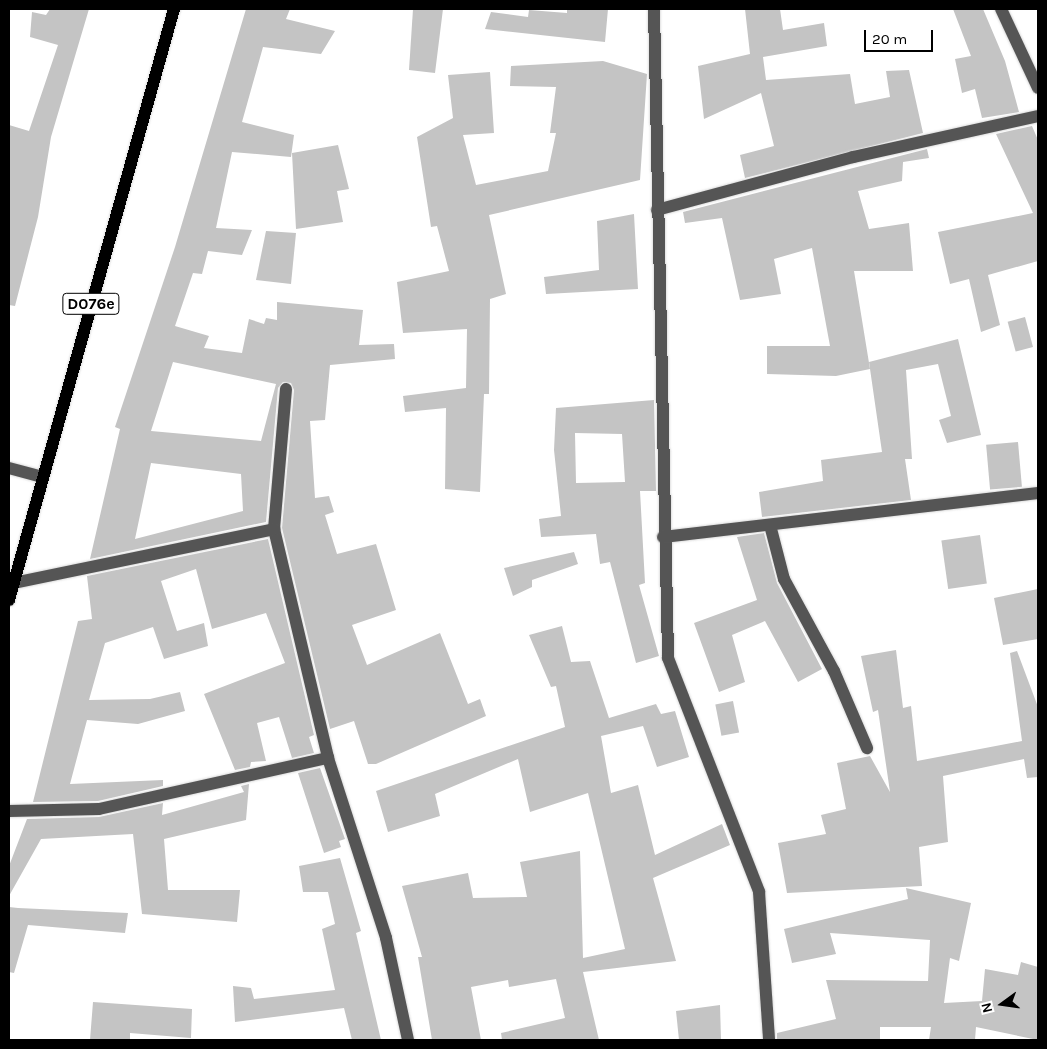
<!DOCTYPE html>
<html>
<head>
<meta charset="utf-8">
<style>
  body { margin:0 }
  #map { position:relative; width:1047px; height:1049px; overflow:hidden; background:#fff; font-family:Karla,sans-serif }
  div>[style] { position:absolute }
  .building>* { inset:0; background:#c4c4c4; transform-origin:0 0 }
  .roads { filter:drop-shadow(0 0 1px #dbdbdb) drop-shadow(0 0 1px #dbdbdb) }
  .minor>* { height:12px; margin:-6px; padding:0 6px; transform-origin:6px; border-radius:6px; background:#555 }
  .major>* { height:12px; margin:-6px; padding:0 6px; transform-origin:6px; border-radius:6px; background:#000 }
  span { translate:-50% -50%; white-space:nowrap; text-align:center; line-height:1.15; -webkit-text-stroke:4px #fff; paint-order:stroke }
  .shield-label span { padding:1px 4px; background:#fff; border:1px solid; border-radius:4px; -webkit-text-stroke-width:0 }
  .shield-label { font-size:16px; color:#000; font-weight:700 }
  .frame { position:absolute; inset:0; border:10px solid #000; pointer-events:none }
  .north { position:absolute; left:977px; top:979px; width:50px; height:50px; -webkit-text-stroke:4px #fff; paint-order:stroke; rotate:256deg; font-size:14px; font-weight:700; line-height:20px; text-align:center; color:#000 }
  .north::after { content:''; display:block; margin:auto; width:18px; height:22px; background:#000; clip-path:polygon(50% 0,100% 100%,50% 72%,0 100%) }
  .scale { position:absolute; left:864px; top:30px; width:69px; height:22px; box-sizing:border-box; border:2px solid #000; border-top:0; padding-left:6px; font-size:15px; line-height:18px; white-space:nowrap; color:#000; -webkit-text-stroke:4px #fff; paint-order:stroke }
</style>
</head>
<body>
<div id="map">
  <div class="building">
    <div style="clip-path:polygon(50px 9px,89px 9px,51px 137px,38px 217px,15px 306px,9px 305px,9px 125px,29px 131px,58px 45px,30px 37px,32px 12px,46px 15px)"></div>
    <div style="clip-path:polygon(evenodd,246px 9px,290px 9px,286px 19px,335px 31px,321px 54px,263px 47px,242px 122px,294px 135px,291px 157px,232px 152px,216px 228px,252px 230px,242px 255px,208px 251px,202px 274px,193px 273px,175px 326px,209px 336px,204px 348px,242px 353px,249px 319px,264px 324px,266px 318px,277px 320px,277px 302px,363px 310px,359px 345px,394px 344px,395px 359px,330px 365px,325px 420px,310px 421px,315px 498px,329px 496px,334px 512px,325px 515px,337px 554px,376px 544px,396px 610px,352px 625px,367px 665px,440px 633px,468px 704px,480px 699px,486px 716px,376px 764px,368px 764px,354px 721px,330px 729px,282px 528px,294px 390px,291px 383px,283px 382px,278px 388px,266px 522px,90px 559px,120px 429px,115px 427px,175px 247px,246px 9px,173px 362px,276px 384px,261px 441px,151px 431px,173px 362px,246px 9px,151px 463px,241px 474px,243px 511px,135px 539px,151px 463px)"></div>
    <div style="clip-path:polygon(413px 9px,443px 9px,435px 73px,409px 70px)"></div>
    <div style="clip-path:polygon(567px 9px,608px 9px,605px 42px,485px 29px,491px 12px,528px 17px,529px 10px,567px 13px)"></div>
    <div style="clip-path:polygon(745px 9px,780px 9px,783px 30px,824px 23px,827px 46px,763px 57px,766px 80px,850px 74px,855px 104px,890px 97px,886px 71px,909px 70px,923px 133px,745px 178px,740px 155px,774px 146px,761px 93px,704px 119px,698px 66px,750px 54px)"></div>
    <div style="clip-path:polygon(953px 9px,983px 9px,1005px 61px,1019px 112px,982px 118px,975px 89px,962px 93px,955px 59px,971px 56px)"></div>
    <div style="clip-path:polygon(603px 61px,647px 74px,640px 180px,489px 215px,506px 294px,490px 299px,489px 394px,484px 394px,480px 492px,445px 489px,446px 408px,405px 412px,403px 396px,466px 388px,467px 329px,403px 333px,397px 282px,449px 271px,437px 226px,431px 227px,417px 137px,453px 118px,448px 75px,490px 72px,494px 133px,463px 135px,476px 185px,548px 171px,556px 133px,550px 133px,556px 87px,510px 86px,511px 66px)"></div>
    <div style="clip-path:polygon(1032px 126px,1038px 140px,1038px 261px,988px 275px,1000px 325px,981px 332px,969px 279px,950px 284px,938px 232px,1033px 213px,996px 134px)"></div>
    <div style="clip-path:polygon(338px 145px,349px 189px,337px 191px,343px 222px,296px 229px,292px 153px)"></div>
    <div style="clip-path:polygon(927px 149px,929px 158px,903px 162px,902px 181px,858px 191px,869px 229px,909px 223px,913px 271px,854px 271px,870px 369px,836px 376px,767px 374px,767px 346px,830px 346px,812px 248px,774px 259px,781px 294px,740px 300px,722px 218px,685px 223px,683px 212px)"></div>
    <div style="clip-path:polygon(634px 214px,638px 289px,546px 294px,544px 277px,599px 270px,597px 221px)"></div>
    <div style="clip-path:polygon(266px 231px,296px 233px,291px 284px,256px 280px)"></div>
    <div style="left:1025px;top:317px;width:31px;height:18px;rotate:75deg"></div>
    <div style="clip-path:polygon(958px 339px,981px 435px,947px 443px,939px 420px,951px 416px,938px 364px,906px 370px,912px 459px,905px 459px,911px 500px,762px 517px,759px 492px,823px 481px,821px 460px,882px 452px,869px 362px)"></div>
    <div style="clip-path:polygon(evenodd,654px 400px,656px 491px,640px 491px,645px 583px,639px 585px,659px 656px,636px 663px,610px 562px,600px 564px,596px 534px,541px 537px,539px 519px,561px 516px,554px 450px,556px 408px,654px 400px,575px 433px,622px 434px,625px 482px,576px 483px,575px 433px)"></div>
    <div style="left:1018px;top:442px;width:45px;height:32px;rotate:85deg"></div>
    <div style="clip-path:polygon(764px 533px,777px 583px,822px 669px,798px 682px,765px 621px,732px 635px,745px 682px,719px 692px,694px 623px,757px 600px,737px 537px)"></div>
    <div style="left:980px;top:535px;width:49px;height:39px;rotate:82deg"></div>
    <div style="clip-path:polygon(268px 539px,314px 735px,309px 737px,314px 753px,292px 758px,279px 717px,257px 723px,266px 761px,251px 762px,250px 767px,235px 770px,204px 694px,285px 663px,266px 613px,212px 629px,196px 569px,161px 581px,177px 631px,204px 623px,208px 646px,164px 659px,153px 627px,105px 643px,89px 700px,150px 699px,180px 692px,185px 711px,138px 724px,87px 720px,70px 784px,163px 780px,163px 786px,98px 801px,33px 802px,78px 621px,92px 619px,87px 576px)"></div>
    <div style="clip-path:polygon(574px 552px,578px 564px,532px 580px,532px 587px,513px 596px,504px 568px)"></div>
    <div style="clip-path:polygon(1038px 589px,1038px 639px,1003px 645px,994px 598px)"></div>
    <div style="clip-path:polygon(562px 626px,571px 662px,590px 661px,609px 718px,656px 704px,661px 714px,675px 711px,689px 757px,657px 767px,643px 726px,601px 736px,611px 793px,638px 785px,655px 855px,722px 824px,730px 845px,653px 878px,676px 961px,583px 972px,599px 1040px,502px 1040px,501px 1033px,565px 1018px,556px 979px,509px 987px,508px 980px,471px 987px,481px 1040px,432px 1040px,418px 957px,422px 957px,402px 886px,468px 873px,473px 898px,527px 897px,520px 862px,580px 851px,583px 958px,625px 949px,588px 793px,530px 812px,518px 759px,435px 794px,440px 816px,388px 832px,376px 791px,565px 727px,556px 686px,551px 687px,529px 635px)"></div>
    <div style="clip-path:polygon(896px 650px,903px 708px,911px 706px,917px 761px,1022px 741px,1010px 653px,1017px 651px,1038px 707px,1038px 777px,1027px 778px,1024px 759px,943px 776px,948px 842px,919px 847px,922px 886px,787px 893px,778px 843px,826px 834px,821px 815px,846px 809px,837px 763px,870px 756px,890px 792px,878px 710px,873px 712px,861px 656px)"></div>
    <div style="left:733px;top:701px;width:32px;height:18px;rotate:79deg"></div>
    <div style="clip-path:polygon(320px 768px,345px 839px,339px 841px,341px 847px,324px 853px,298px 773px)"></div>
    <div style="clip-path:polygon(249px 784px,246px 820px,164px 839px,168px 890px,240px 890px,237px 922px,142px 914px,133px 834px,41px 839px,9px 896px,9px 866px,27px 819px,99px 817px,163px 803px,162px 815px,244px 792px,241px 786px)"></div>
    <div style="clip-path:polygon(340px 858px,361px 931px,356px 933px,381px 1040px,352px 1040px,344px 1008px,235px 1022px,233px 986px,251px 988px,254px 999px,335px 990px,322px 929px,335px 924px,328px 892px,303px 892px,299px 866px)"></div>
    <div style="clip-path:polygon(906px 888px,971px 903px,959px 961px,950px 958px,944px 1003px,982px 1001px,985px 969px,1018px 975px,1021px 962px,1038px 967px,1038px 1040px,976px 1027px,975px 1040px,929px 1040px,931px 1027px,880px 1027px,880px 1040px,777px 1040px,777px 1033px,836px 1019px,826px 980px,928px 981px,930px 940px,830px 933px,836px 954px,792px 963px,784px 929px,908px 899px)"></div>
    <div style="clip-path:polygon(9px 907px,18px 908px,128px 913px,125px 933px,28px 925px,14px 973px,9px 972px)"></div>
    <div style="clip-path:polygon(93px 1002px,192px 1009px,191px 1038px,130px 1033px,130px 1040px,90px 1040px)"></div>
    <div style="clip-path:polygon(720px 1005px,721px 1040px,679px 1040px,676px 1011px)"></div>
  </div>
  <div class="roads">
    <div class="minor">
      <div style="left:654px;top:9px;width:649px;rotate:88.76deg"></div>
      <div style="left:668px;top:658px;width:251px;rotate:68.7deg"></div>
      <div style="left:759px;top:892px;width:148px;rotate:86.1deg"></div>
      <div style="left:1001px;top:9px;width:87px;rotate:64.9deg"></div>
      <div style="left:657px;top:210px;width:203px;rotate:-15.1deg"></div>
      <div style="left:853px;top:157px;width:189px;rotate:-12.5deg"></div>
      <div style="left:286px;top:389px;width:141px;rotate:94.9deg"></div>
      <div style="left:274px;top:529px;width:235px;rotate:76.7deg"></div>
      <div style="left:328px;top:758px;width:189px;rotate:72.1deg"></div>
      <div style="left:386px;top:938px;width:104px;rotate:77.8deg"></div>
      <div style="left:9px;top:468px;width:35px;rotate:15deg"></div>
      <div style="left:770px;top:525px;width:56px;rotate:75.5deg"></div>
      <div style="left:784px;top:579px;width:105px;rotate:61.5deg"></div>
      <div style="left:834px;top:671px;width:84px;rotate:66.8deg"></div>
      <div style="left:663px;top:537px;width:378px;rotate:-6.7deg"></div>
      <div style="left:14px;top:583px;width:266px;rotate:-11.7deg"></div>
      <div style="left:9px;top:811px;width:90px;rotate:-1.3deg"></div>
      <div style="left:99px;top:809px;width:235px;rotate:-12.6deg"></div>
    </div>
    <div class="major">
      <div style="left:9px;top:600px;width:614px;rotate:-74.4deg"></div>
    </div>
  </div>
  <div class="shield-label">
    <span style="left:91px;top:304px">D076e</span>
  </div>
  <div class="frame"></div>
  <div class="north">N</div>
  <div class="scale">20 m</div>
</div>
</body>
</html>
